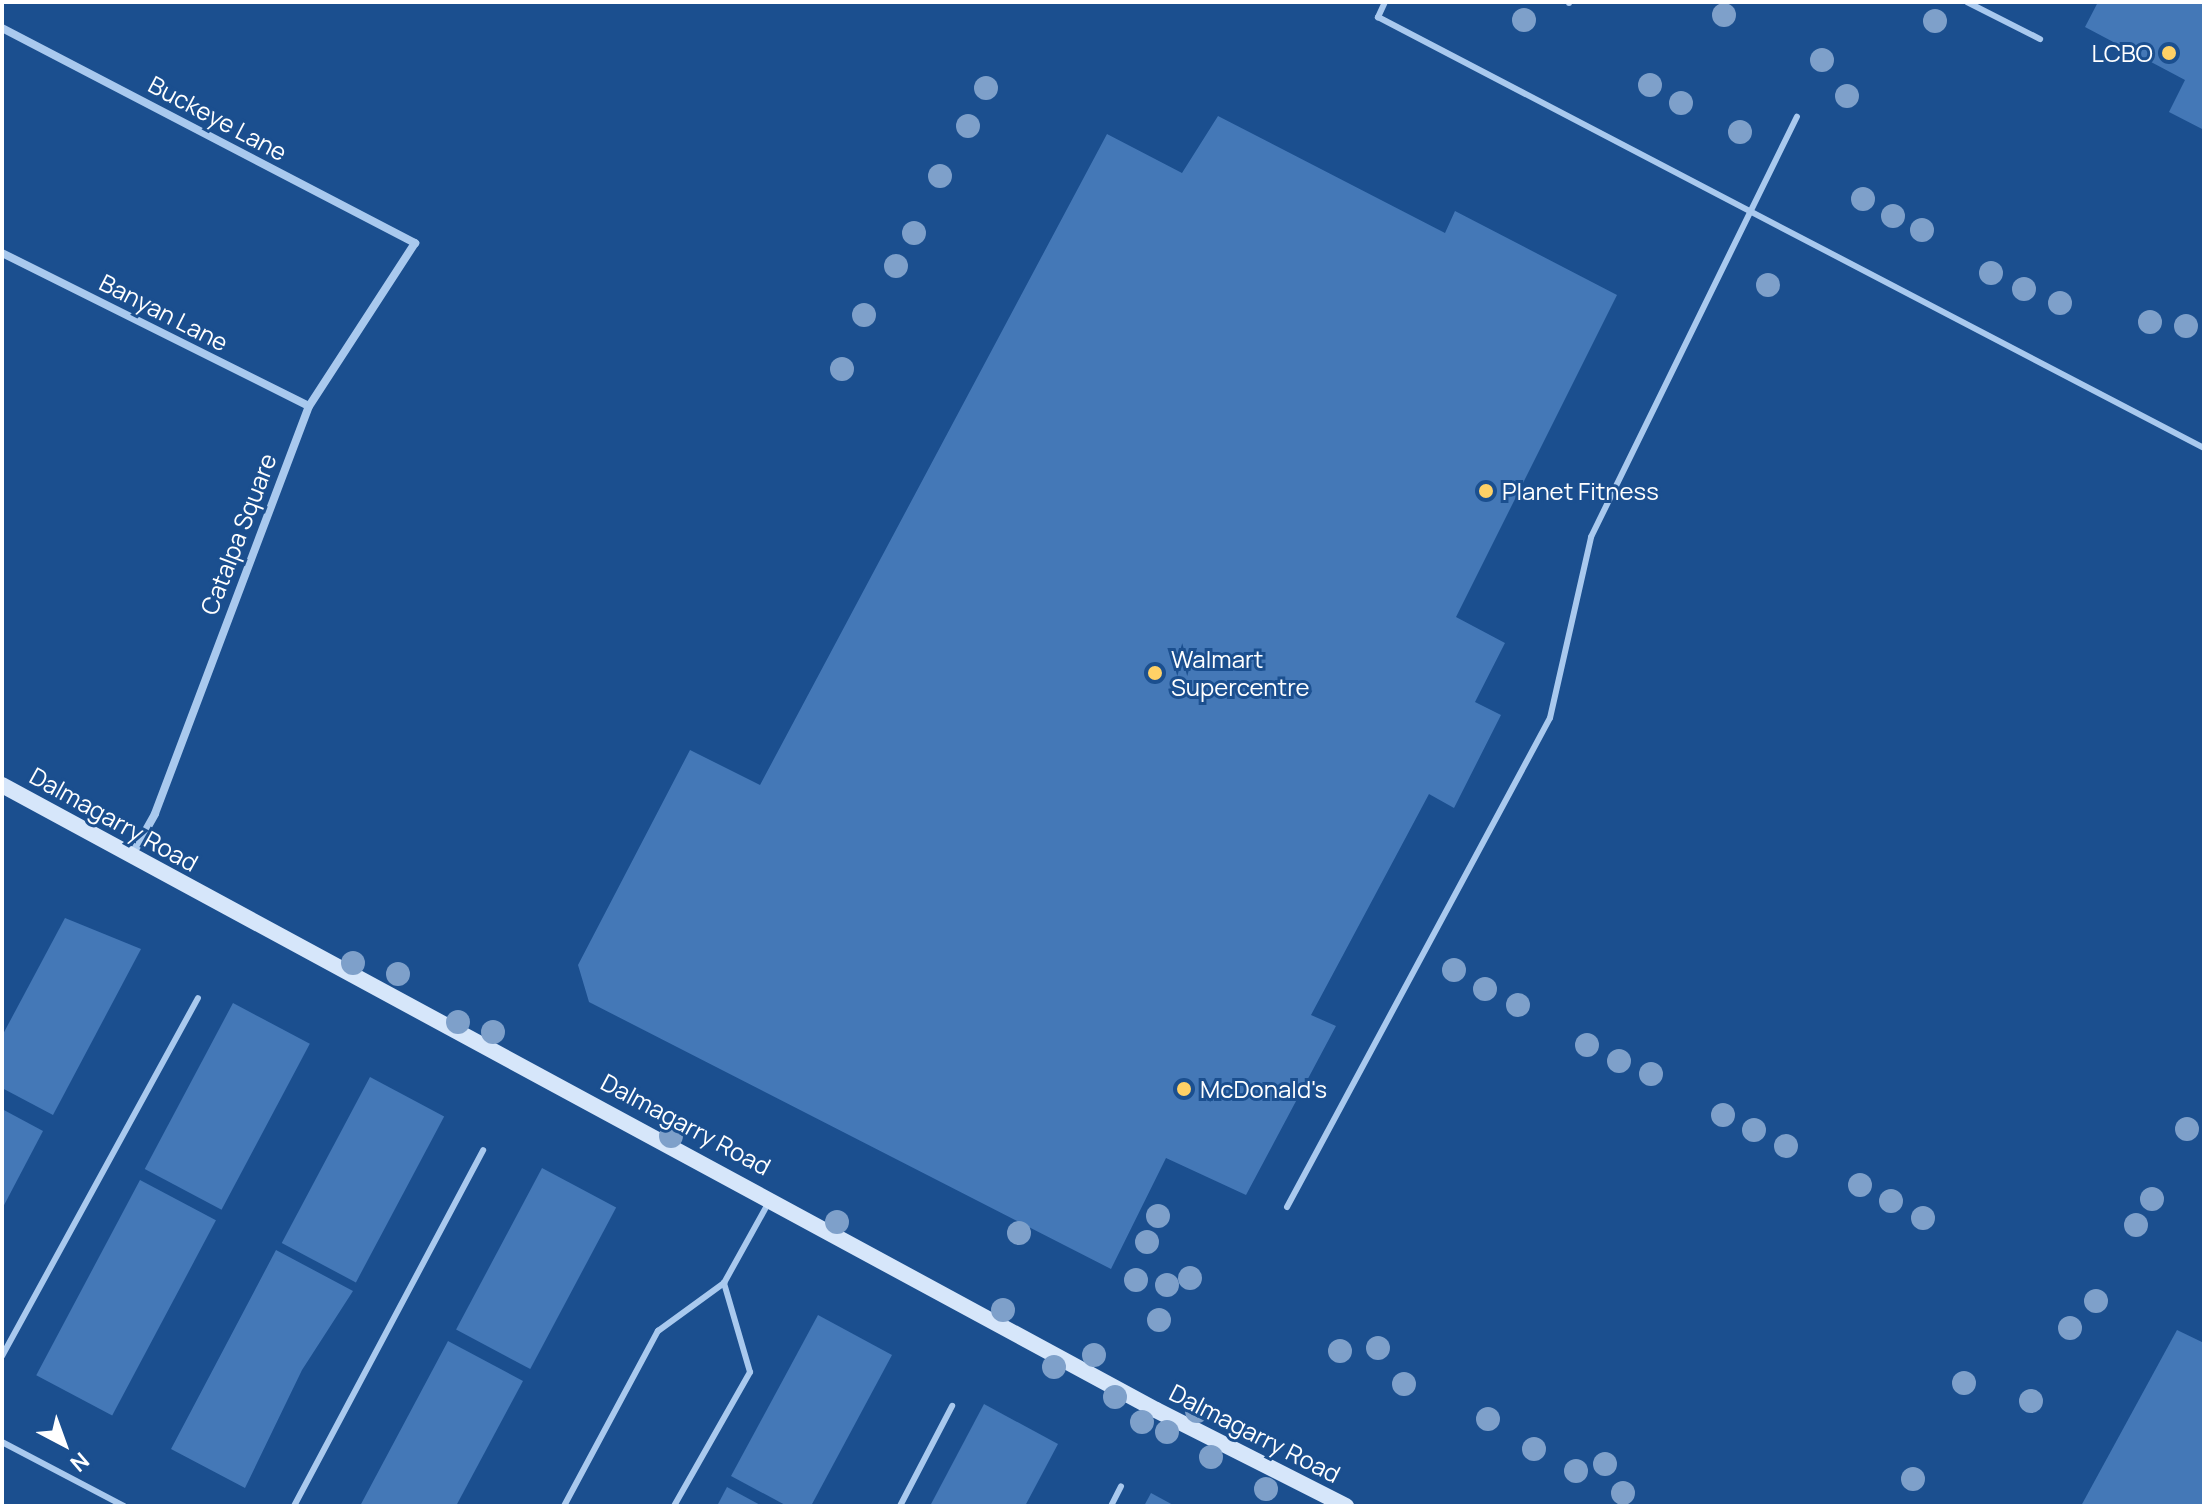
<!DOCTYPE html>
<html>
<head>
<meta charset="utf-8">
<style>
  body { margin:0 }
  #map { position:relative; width:2206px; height:1508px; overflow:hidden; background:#1b4f8f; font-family:Manrope,sans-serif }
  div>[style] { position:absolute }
  .building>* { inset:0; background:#4478b7; transform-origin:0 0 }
  .lane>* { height:6px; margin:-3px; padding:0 3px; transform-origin:3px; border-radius:3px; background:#a9c9ee }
  .street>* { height:8px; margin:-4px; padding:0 4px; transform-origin:4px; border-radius:4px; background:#a9c9ee }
  .secondary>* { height:16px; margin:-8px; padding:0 8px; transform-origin:8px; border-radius:8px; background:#d6e6fa }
  .trees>* { width:24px; height:24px; margin:-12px; border-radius:50%; background:#7ea0ca }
  .dots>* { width:22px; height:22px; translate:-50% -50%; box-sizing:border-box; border:4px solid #1b4f8f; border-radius:50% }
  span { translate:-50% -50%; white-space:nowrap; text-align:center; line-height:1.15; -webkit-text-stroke:6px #1b4f8f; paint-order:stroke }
  .poi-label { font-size:24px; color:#fff }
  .right { translate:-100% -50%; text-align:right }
  .left { translate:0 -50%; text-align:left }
  .street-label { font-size:24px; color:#fff }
  .frame { position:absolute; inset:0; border:4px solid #fff; pointer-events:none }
  .north { position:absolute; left:24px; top:1404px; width:80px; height:80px; -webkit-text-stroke:6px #1b4f8f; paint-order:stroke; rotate:139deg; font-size:22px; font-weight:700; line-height:32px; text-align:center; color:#fff }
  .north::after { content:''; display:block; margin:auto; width:28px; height:36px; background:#fff; clip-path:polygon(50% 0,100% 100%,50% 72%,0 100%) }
</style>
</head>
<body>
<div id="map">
  <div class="building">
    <div style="clip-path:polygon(2098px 2px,2204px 2px,2204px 130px,2169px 112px,2185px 80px,2085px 27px)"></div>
    <div style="clip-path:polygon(1218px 116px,1445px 233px,1455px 211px,1617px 295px,1456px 617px,1505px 643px,1475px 702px,1501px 715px,1454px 808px,1429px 794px,1311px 1015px,1336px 1026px,1246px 1195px,1166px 1158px,1111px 1269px,589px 1002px,578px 965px,690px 750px,760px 785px,1107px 134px,1182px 173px)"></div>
    <div style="clip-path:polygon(65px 918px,141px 949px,53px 1115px,2px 1088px,2px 1036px)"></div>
    <div style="left:233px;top:1003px;width:87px;height:188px;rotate:28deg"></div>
    <div style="left:370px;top:1077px;width:84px;height:188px;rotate:28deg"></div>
    <div style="clip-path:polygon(2px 1109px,43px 1131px,2px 1209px)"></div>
    <div style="left:542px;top:1168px;width:84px;height:183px;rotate:28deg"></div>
    <div style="left:140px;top:1180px;width:86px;height:221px;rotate:28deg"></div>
    <div style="clip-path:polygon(276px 1250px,353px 1291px,302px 1370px,245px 1488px,171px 1449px)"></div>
    <div style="clip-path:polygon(818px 1315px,892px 1355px,811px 1506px,787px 1506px,731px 1476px)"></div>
    <div style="clip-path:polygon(2177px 1330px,2204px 1343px,2204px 1506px,2081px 1506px)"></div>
    <div style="clip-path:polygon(448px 1341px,523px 1381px,456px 1506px,360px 1506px)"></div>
    <div style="clip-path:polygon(984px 1404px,1058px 1444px,1025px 1506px,930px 1506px)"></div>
    <div style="clip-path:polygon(727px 1487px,762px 1506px,717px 1506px)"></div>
    <div style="clip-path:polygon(1151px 1493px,1175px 1506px,1144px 1506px)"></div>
  </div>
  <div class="lane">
    <div style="left:1385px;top:2px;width:17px;rotate:115deg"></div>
    <div style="left:1378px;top:17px;width:932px;rotate:27.56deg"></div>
    <div style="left:1967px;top:2px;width:82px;rotate:26.9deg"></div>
    <div style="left:1569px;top:3px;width:1px;rotate:-90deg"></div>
    <div style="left:1287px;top:1207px;width:555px;rotate:-61.73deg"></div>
    <div style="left:1550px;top:718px;width:186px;rotate:-77.2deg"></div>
    <div style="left:1591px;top:537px;width:468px;rotate:-63.9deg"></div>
    <div style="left:2px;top:1356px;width:408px;rotate:-61.3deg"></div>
    <div style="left:2px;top:1442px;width:138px;rotate:27.7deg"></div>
    <div style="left:294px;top:1506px;width:403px;rotate:-62deg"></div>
    <div style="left:564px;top:1506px;width:199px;rotate:-61.8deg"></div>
    <div style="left:658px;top:1331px;width:82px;rotate:-36deg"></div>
    <div style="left:724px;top:1283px;width:95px;rotate:-61deg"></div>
    <div style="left:674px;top:1506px;width:154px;rotate:-60.4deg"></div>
    <div style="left:750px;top:1372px;width:93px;rotate:-106.3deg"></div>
    <div style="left:900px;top:1506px;width:113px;rotate:-62.5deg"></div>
    <div style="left:1111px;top:1506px;width:22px;rotate:-63deg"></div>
  </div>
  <div class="street">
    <div style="left:2px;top:28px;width:466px;rotate:27.5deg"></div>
    <div style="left:415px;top:243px;width:194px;rotate:123deg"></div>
    <div style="left:309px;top:406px;width:436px;rotate:110.7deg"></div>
    <div style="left:155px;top:814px;width:47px;rotate:119.3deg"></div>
    <div style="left:2px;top:253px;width:343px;rotate:26.5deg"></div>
  </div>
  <div class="secondary">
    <div style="left:2px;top:785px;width:1312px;rotate:28.44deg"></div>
    <div style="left:1156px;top:1410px;width:213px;rotate:26.8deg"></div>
  </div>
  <div class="trees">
    <div style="left:1724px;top:15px"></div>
    <div style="left:1524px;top:20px"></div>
    <div style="left:1935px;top:21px"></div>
    <div style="left:1822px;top:60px"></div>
    <div style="left:1650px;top:85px"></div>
    <div style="left:986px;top:88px"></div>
    <div style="left:1847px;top:96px"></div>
    <div style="left:1681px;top:103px"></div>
    <div style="left:968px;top:126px"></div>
    <div style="left:1740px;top:132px"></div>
    <div style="left:940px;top:176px"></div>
    <div style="left:1863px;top:199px"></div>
    <div style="left:1893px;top:216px"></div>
    <div style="left:1922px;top:230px"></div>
    <div style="left:914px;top:233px"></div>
    <div style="left:896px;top:266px"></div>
    <div style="left:1991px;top:273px"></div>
    <div style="left:1768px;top:285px"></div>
    <div style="left:2024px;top:289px"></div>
    <div style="left:2060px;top:303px"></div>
    <div style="left:864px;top:315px"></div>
    <div style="left:2150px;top:322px"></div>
    <div style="left:2186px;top:326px"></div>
    <div style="left:842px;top:369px"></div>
    <div style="left:353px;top:963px"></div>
    <div style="left:1454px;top:970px"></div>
    <div style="left:398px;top:974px"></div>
    <div style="left:1485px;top:989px"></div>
    <div style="left:1518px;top:1005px"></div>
    <div style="left:458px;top:1022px"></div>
    <div style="left:493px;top:1032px"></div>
    <div style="left:1587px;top:1045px"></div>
    <div style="left:1619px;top:1061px"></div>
    <div style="left:1651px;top:1074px"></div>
    <div style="left:1723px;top:1115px"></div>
    <div style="left:2187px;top:1129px"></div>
    <div style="left:1754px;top:1130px"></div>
    <div style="left:671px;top:1136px"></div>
    <div style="left:1786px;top:1146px"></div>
    <div style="left:1860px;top:1185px"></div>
    <div style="left:2152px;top:1199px"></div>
    <div style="left:1891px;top:1201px"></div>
    <div style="left:1158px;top:1216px"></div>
    <div style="left:1923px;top:1218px"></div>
    <div style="left:837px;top:1222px"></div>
    <div style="left:2136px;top:1225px"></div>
    <div style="left:1019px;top:1233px"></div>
    <div style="left:1147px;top:1242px"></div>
    <div style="left:1190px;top:1278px"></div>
    <div style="left:1136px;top:1280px"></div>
    <div style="left:1167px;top:1285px"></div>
    <div style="left:2096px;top:1301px"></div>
    <div style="left:1003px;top:1310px"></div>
    <div style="left:1159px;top:1320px"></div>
    <div style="left:2070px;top:1328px"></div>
    <div style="left:1378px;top:1348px"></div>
    <div style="left:1340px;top:1351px"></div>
    <div style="left:1094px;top:1355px"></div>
    <div style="left:1054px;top:1367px"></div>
    <div style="left:1964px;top:1383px"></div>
    <div style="left:1404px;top:1384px"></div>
    <div style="left:1115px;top:1397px"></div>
    <div style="left:2031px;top:1401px"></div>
    <div style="left:1197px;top:1411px"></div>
    <div style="left:1488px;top:1419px"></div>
    <div style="left:1142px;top:1422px"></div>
    <div style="left:1167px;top:1432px"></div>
    <div style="left:1534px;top:1449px"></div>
    <div style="left:1211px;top:1457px"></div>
    <div style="left:1605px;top:1464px"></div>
    <div style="left:1576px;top:1471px"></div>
    <div style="left:1913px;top:1479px"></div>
    <div style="left:1266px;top:1489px"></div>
    <div style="left:1623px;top:1493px"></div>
  </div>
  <div class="dots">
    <div style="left:2169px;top:53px;background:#ffd166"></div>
    <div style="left:1486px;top:491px;background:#ffd166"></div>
    <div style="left:1155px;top:673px;background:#ffd166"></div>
    <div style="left:1184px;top:1089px;background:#ffd166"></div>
  </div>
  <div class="poi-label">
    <span class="right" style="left:2153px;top:53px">LCBO</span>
    <span class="left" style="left:1502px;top:491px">Planet Fitness</span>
    <span class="left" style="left:1171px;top:673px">Walmart<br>Supercentre</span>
    <span class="left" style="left:1200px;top:1089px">McDonald's</span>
  </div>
  <div class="street-label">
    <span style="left:218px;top:118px;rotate:28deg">Buckeye Lane</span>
    <span style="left:164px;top:312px;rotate:27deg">Banyan Lane</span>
    <span style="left:238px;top:534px;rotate:-69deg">Catalpa Square</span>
    <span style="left:114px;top:819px;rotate:29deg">Dalmagarry Road</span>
    <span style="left:686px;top:1124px;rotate:28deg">Dalmagarry Road</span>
    <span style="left:1255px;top:1433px;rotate:27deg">Dalmagarry Road</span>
  </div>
  <div class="frame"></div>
  <div class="north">N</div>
</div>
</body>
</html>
